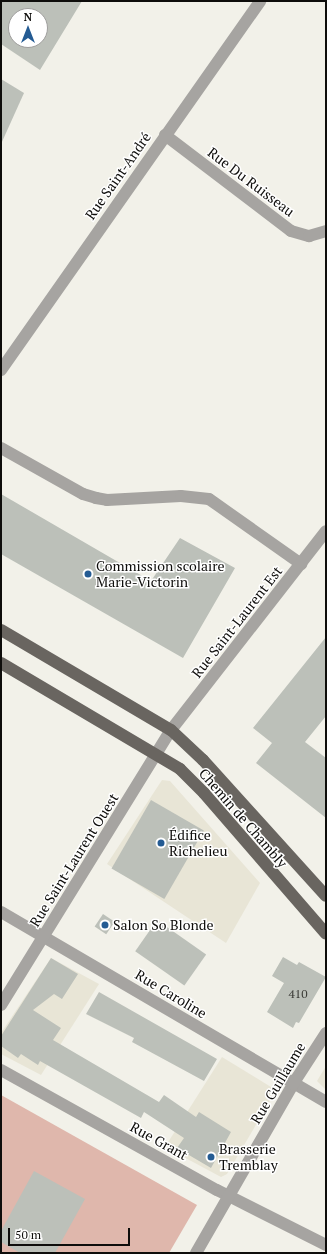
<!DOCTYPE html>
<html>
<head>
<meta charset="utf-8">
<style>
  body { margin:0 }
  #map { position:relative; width:327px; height:1254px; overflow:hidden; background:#f2f1e9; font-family:"PT Serif",serif }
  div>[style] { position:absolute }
  .built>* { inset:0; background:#e8e5d6 }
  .green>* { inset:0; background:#dfb7ac }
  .building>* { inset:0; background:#bcc0b9; transform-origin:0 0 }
  .minor>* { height:12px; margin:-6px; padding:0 6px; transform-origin:6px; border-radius:6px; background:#a6a4a1 }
  .major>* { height:12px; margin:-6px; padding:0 6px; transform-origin:6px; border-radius:6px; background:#696560 }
  .dots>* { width:11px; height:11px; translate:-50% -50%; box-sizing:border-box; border:2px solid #fff; border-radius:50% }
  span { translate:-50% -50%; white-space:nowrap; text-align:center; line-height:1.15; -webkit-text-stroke:3px #fff; paint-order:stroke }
  .number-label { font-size:12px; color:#3a3a36 }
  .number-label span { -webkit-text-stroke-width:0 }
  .street-label { font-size:14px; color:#0e0d0b }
  .poi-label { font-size:14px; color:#0e0d0b }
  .left { translate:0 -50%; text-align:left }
  .frame { position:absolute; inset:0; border:2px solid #0e0d0b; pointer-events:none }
  .north { position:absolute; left:8px; top:8px; width:40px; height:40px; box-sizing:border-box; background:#fff; border:1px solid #9f9e9d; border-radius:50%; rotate:0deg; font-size:11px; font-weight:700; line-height:16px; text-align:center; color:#0e0d0b }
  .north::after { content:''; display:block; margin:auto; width:14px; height:18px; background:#245b93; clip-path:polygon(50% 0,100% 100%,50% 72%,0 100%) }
  .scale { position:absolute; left:8px; top:1228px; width:122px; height:18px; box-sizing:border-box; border:2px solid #0e0d0b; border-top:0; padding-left:5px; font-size:12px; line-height:14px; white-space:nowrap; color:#0e0d0b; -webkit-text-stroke:3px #fff; paint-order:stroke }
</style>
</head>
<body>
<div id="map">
  <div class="built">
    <div style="clip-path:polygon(162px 780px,170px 781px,260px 883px,226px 943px,107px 864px)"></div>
    <div style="clip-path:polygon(51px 958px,99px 984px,41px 1075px,1px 1054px,1px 1033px)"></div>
    <div style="clip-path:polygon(222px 1057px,271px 1087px,274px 1094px,227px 1174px,221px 1177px,165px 1147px)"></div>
    <div style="clip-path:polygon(326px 1066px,326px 1090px,317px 1081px)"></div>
  </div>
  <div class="green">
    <div style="clip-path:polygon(1px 1095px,197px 1205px,169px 1253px,1px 1253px)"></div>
  </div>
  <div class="building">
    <div style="clip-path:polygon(evenodd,1px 1px,82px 1px,40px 70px,1px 44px,1px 1px,16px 16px,40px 16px,40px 40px,16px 40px,16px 16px)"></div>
    <div style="clip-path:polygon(1px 79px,24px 93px,1px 144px)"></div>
    <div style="clip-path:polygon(1px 494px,151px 581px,180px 538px,235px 568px,183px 658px,1px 554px)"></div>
    <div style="clip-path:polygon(326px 637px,326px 716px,305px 742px,326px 758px,326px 818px,256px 763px,272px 743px,253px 728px)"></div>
    <div style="left:151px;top:800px;width:61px;height:79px;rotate:30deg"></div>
    <div style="left:103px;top:914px;width:14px;height:15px;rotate:34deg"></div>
    <div style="left:157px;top:920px;width:60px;height:38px;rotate:35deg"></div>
    <div style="clip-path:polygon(283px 957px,297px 965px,299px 962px,326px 977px,299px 1023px,296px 1022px,293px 1028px,267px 1012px,284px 983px,272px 976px)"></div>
    <div style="clip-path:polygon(51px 958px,78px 974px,62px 999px,54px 994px,33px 1010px,61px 1028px,53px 1040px,159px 1102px,164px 1095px,196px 1117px,199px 1112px,231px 1132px,211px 1168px,177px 1148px,184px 1138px,144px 1112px,141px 1118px,40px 1061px,38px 1065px,21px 1054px,18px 1058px,1px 1046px,1px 1036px)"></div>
    <div style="clip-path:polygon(99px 992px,217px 1059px,204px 1081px,132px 1042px,134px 1038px,86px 1014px)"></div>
    <div style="clip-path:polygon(34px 1171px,85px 1199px,55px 1253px,20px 1253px,1px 1242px,1px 1231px)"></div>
  </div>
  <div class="minor">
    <div style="left:165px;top:135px;width:158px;rotate:37.3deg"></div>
    <div style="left:291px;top:231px;width:19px;rotate:16deg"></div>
    <div style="left:309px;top:236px;width:18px;rotate:-16deg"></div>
    <div style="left:1px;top:370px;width:451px;rotate:-54.9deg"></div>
    <div style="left:1px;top:448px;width:94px;rotate:29.3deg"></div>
    <div style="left:83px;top:494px;width:14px;rotate:17deg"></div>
    <div style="left:96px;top:498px;width:11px;rotate:10deg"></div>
    <div style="left:107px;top:500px;width:74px;rotate:-3.1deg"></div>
    <div style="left:181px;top:496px;width:28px;rotate:6deg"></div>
    <div style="left:209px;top:499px;width:113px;rotate:35.2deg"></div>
    <div style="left:1px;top:912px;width:376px;rotate:30.3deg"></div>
    <div style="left:1px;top:1005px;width:323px;rotate:-58.3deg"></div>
    <div style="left:171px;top:730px;width:252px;rotate:-52.1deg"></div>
    <div style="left:1px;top:1070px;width:247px;rotate:29.1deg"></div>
    <div style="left:217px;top:1190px;width:122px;rotate:26.8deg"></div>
    <div style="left:196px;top:1253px;width:195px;rotate:-60.1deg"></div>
    <div style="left:293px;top:1084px;width:61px;rotate:-57.1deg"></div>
  </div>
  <div class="major">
    <div style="left:1px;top:630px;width:197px;rotate:30.5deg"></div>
    <div style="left:171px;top:730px;width:44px;rotate:43.2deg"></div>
    <div style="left:203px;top:760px;width:183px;rotate:47.9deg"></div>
    <div style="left:1px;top:663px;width:208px;rotate:30.6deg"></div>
    <div style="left:180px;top:769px;width:34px;rotate:45deg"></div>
    <div style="left:204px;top:793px;width:186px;rotate:49.1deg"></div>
  </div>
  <div class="dots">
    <div style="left:88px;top:574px;background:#245b93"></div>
    <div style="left:161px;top:843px;background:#245b93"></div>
    <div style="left:105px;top:925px;background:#245b93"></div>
    <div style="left:211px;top:1157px;background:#245b93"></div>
  </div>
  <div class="number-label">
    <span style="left:298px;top:994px">410</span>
  </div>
  <div class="street-label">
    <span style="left:118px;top:176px;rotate:-55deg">Rue Saint-André</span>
    <span style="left:251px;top:182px;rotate:37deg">Rue Du Ruisseau</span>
    <span style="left:237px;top:622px;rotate:-52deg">Rue Saint-Laurent Est</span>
    <span style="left:243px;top:818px;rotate:49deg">Chemin de Chambly</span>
    <span style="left:74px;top:860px;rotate:-58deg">Rue Saint-Laurent Ouest</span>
    <span style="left:171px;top:994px;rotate:31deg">Rue Caroline</span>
    <span style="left:278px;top:1083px;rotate:-59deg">Rue Guillaume</span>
    <span style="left:159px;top:1141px;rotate:29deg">Rue Grant</span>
  </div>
  <div class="poi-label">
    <span class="left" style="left:96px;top:574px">Commission scolaire<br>Marie-Victorin</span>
    <span class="left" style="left:169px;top:843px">Édifice<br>Richelieu</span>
    <span class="left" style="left:113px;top:925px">Salon So Blonde</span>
    <span class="left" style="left:219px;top:1157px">Brasserie<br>Tremblay</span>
  </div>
  <div class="frame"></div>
  <div class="north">N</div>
  <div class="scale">50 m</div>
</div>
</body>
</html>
